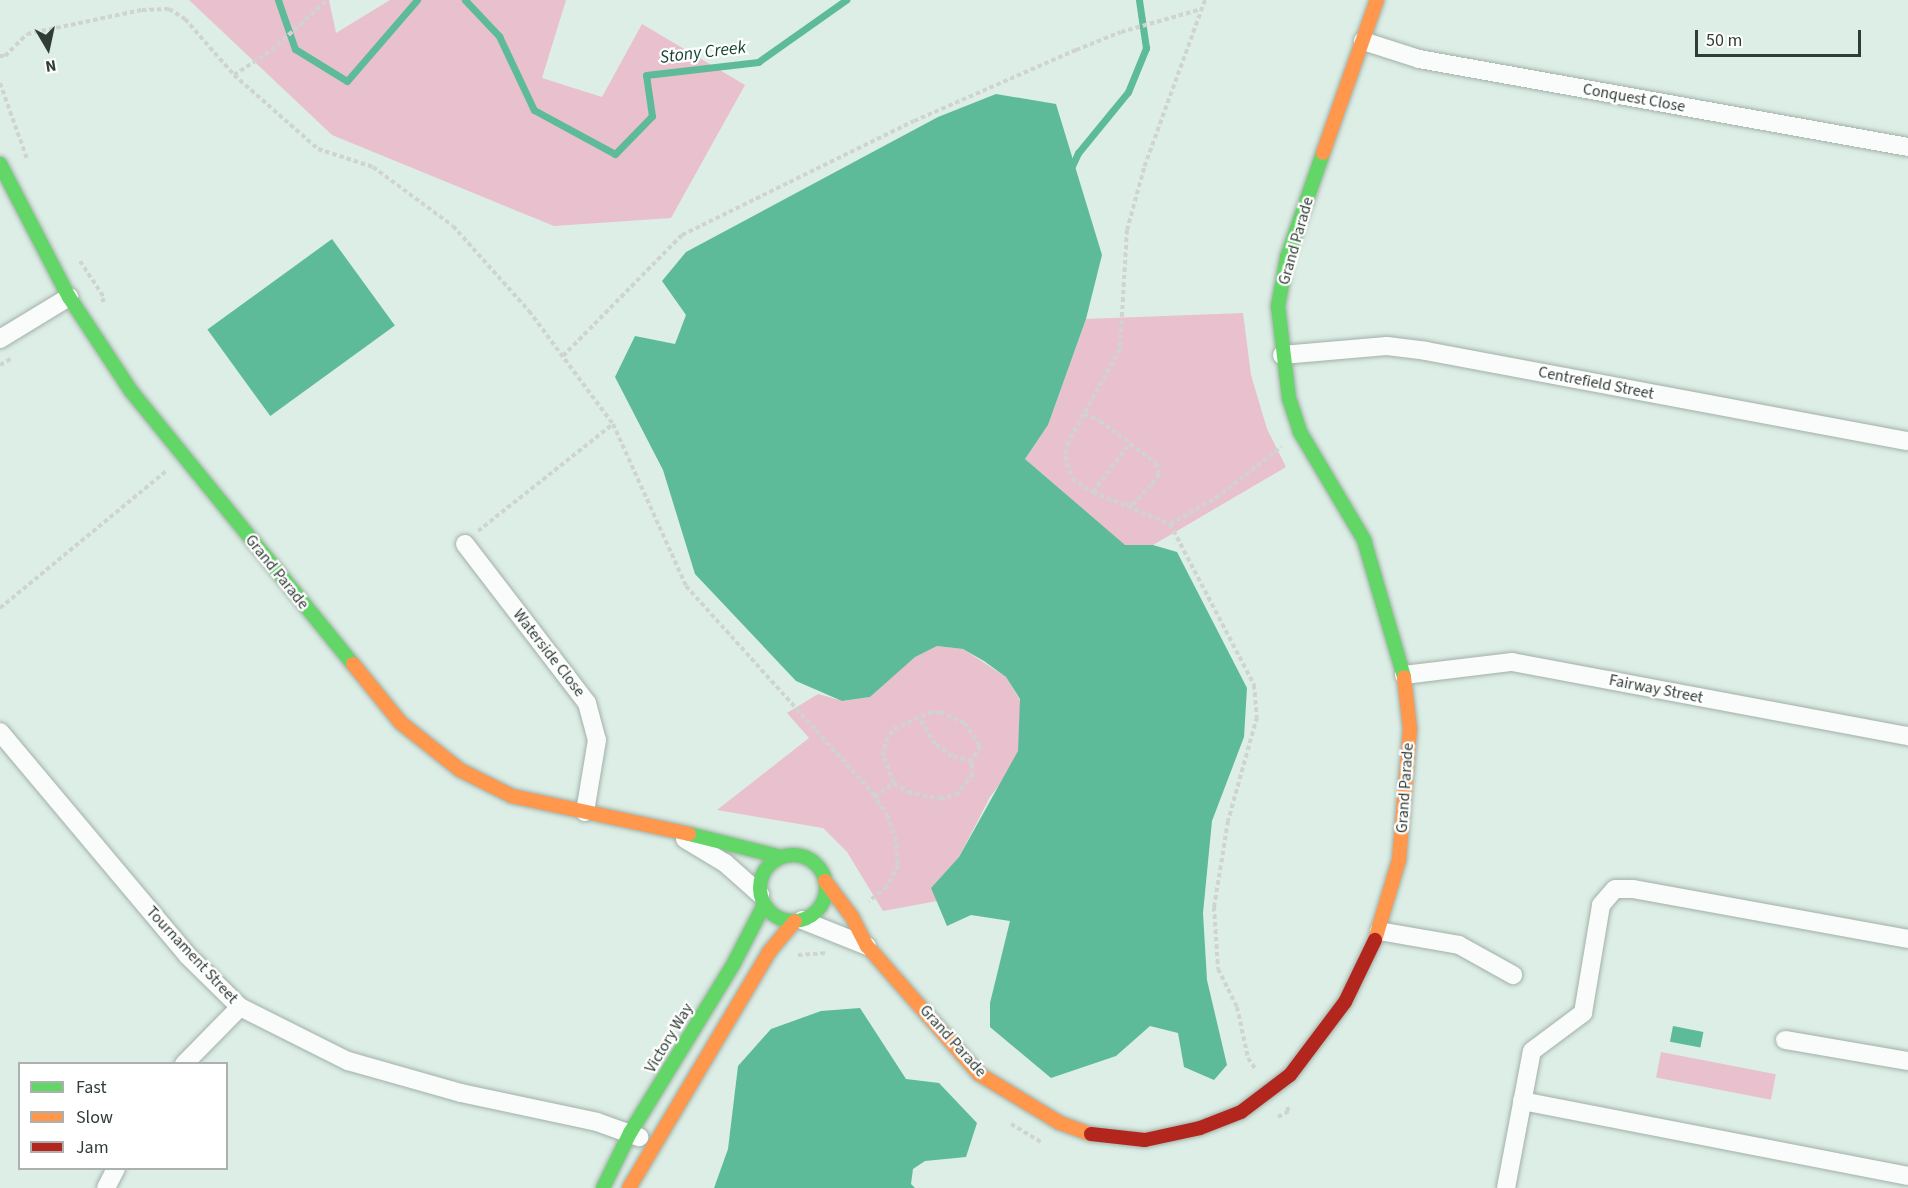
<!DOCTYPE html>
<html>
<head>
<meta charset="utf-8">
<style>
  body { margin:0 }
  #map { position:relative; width:1908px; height:1188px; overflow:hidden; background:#dceee5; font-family:"Source Sans 3",sans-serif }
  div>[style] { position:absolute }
  .green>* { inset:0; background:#e9c0ce; transform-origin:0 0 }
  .water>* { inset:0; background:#5ebb99; transform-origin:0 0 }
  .stream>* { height:7px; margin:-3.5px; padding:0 3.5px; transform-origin:3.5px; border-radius:3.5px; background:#5ebb99 }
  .path>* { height:4px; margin-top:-2px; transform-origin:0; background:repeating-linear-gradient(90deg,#cfd4d2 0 4.5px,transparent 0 7.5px) }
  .roads { filter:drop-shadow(0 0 2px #a2b0a9) drop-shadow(0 0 2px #a2b0a9) }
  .street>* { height:18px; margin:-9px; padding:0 9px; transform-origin:9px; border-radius:9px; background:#fafcfb }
  .fast>* { height:14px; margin:-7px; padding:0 7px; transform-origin:7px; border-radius:7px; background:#63d668 }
  .fast>.ring { margin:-7px; padding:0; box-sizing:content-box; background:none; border:14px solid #63d668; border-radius:50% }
  .slow>* { height:14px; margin:-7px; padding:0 7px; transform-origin:7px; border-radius:7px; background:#ff974d }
  .jam>* { height:14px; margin:-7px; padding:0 7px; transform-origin:7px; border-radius:7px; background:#b3261e }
  span { translate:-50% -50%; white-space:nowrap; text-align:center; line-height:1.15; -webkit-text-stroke:4.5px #fff; paint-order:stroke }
  .street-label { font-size:16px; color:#303d36 }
  .water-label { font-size:18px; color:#144533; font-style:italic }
  .legend { position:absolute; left:18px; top:1062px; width:210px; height:108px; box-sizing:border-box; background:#fff; border:2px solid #acb1af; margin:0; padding:8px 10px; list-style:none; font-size:18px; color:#303d36 }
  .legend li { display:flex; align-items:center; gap:12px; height:30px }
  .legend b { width:30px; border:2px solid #acb1af }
  .north { position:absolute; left:18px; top:18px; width:60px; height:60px; -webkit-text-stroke:4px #fff; paint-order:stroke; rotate:171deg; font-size:16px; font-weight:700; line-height:24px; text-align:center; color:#303d36 }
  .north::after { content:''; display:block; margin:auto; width:21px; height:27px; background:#303d36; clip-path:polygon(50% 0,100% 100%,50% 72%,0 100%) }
  .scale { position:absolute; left:1695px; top:30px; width:166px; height:27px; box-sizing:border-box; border:3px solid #303d36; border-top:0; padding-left:8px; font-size:18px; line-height:21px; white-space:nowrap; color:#303d36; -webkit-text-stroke:4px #fff; paint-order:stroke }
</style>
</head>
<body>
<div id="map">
  <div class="green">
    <div style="clip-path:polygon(189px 0,329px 0,336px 33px,390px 0,566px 0,542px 78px,602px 97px,642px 24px,745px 85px,671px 218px,554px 226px,332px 135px)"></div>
    <div style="clip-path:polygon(1243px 313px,1251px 375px,1267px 429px,1286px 467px,1153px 545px,1125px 546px,1025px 459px,1048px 425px,1086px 319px)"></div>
    <div style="clip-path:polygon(937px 646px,963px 649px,1006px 677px,1020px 700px,1021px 732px,1018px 751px,1006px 776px,990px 797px,959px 857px,931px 888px,937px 901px,883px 911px,847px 852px,823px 828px,717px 810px,809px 738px,787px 713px,818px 694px,843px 701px,870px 697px,915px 656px)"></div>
    <div style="left:1661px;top:1052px;width:117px;height:26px;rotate:11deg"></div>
  </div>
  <div class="water">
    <div style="clip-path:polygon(996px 94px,1056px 104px,1102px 255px,1086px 319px,1048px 425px,1025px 459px,1125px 545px,1153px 545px,1177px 552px,1247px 688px,1244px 737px,1212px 821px,1203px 913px,1207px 980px,1227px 1065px,1214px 1080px,1184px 1067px,1178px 1033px,1150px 1026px,1116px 1056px,1051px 1078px,990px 1027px,990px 1003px,1010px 921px,971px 915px,947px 926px,931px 888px,959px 857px,1018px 751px,1020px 699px,1006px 677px,984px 661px,963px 649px,937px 646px,915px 657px,870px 697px,842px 701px,796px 681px,695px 574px,663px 470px,615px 377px,635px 336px,675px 344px,686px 315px,662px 281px,686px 252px,938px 117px)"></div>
    <div style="left:332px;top:239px;width:107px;height:154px;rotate:54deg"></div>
    <div style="clip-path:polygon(860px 1008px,906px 1079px,939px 1083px,977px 1123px,966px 1157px,925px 1161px,913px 1169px,911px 1184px,915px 1188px,714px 1188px,728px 1149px,738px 1066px,771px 1029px,821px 1011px)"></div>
    <div style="left:1673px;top:1026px;width:31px;height:16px;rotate:11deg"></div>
  </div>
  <div class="stream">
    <div style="left:278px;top:0;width:52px;rotate:70.9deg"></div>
    <div style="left:295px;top:49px;width:61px;rotate:31.6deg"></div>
    <div style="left:347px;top:81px;width:107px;rotate:-49.2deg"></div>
    <div style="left:465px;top:0;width:50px;rotate:46.6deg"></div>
    <div style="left:499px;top:36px;width:82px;rotate:64.7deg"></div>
    <div style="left:534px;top:110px;width:92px;rotate:28.5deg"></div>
    <div style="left:615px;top:154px;width:53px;rotate:-45.8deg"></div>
    <div style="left:652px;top:116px;width:41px;rotate:-98.3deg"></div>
    <div style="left:646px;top:75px;width:113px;rotate:-6.6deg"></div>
    <div style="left:758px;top:62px;width:108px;rotate:-35.2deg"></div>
    <div style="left:1071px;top:168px;width:17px;rotate:-65deg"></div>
    <div style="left:1078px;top:153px;width:79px;rotate:-50.7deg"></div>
    <div style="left:1128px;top:92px;width:48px;rotate:-67.8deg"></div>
    <div style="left:1146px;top:48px;width:49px;rotate:-98.3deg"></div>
  </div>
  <div class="path">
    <div style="left:1205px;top:0;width:179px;rotate:110deg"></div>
    <div style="left:1144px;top:168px;width:64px;rotate:105.3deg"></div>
    <div style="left:1127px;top:230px;width:119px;rotate:93.4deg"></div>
    <div style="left:1120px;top:349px;width:107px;rotate:119.2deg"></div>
    <div style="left:1068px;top:442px;width:14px;rotate:102deg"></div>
    <div style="left:1065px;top:456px;width:24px;rotate:73deg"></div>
    <div style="left:1072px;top:479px;width:25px;rotate:32deg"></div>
    <div style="left:1093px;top:492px;width:83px;rotate:22.6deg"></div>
    <div style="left:1170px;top:524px;width:182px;rotate:62.4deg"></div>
    <div style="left:1254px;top:685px;width:32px;rotate:85deg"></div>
    <div style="left:1257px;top:717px;width:108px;rotate:105.6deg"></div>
    <div style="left:1228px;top:821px;width:87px;rotate:99.2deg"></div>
    <div style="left:1214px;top:907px;width:62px;rotate:86.3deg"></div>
    <div style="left:1218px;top:969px;width:42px;rotate:63.4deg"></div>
    <div style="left:1237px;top:1007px;width:52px;rotate:77.8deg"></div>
    <div style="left:1248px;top:1058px;width:14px;rotate:56deg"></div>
    <div style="left:0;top:56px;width:5px"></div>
    <div style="left:5px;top:56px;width:31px;rotate:-45deg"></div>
    <div style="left:27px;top:34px;width:117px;rotate:-11.8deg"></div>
    <div style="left:142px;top:10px;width:27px;rotate:-2deg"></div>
    <div style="left:169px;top:9px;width:19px;rotate:32deg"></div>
    <div style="left:185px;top:19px;width:74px;rotate:48.8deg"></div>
    <div style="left:234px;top:75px;width:112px;rotate:41.4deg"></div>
    <div style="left:318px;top:149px;width:58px;rotate:18.1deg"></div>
    <div style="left:373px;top:167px;width:99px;rotate:36.4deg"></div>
    <div style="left:453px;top:226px;width:114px;rotate:48.2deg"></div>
    <div style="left:529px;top:311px;width:141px;rotate:53.4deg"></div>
    <div style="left:613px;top:424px;width:178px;rotate:65.7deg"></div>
    <div style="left:686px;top:586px;width:280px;rotate:48deg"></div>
    <div style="left:873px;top:794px;width:25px;rotate:56deg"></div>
    <div style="left:887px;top:815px;width:23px;rotate:70deg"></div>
    <div style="left:895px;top:837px;width:28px;rotate:84deg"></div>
    <div style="left:898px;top:865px;width:25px;rotate:117deg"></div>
    <div style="left:887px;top:887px;width:23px;rotate:142deg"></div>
    <div style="left:234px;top:75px;width:45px;rotate:-33.3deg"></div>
    <div style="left:272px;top:50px;width:74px;rotate:-42.3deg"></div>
    <div style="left:0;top:83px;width:81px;rotate:70.4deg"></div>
    <div style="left:80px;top:261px;width:45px;rotate:56.7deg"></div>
    <div style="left:105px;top:299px;width:7px;rotate:153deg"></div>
    <div style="left:563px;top:356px;width:170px;rotate:-45.5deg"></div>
    <div style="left:682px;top:235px;width:258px;rotate:-26.2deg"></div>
    <div style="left:914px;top:121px;width:177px;rotate:-23.7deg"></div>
    <div style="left:1076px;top:50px;width:48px;rotate:-21.8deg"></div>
    <div style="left:1121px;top:32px;width:84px;rotate:-15.9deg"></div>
    <div style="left:0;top:365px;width:14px;rotate:-30deg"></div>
    <div style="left:1084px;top:414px;width:17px;rotate:24deg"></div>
    <div style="left:1100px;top:421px;width:70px;rotate:36.9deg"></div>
    <div style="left:1156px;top:463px;width:11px;rotate:75deg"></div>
    <div style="left:1159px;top:474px;width:14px;rotate:126deg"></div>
    <div style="left:1151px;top:485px;width:24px;rotate:132deg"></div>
    <div style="left:1135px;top:503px;width:9px;rotate:159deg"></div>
    <div style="left:1093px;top:492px;width:60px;rotate:-53.1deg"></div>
    <div style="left:1170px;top:524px;width:53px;rotate:-29.5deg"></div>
    <div style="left:1216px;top:498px;width:83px;rotate:-38.1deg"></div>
    <div style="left:478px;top:531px;width:172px;rotate:-38.4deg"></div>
    <div style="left:0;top:608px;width:215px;rotate:-39.5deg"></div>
    <div style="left:894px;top:783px;width:17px;rotate:33deg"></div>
    <div style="left:908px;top:792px;width:33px;rotate:12deg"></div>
    <div style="left:940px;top:799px;width:16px;rotate:-14deg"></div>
    <div style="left:956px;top:795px;width:26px;rotate:-51deg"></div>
    <div style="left:972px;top:775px;width:14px;rotate:-90deg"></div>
    <div style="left:972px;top:761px;width:21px;rotate:-166deg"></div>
    <div style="left:952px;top:756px;width:21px;rotate:-145deg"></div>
    <div style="left:935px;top:744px;width:29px;rotate:-121deg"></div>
    <div style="left:875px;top:797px;width:24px;rotate:-36deg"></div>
    <div style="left:894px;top:783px;width:29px;rotate:-112deg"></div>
    <div style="left:883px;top:756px;width:15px;rotate:-79deg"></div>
    <div style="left:886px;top:741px;width:14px;rotate:-56deg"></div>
    <div style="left:894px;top:729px;width:38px;rotate:-25deg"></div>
    <div style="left:928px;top:713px;width:12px;rotate:-5deg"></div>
    <div style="left:940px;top:712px;width:27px;rotate:24deg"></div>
    <div style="left:965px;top:723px;width:27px;rotate:57deg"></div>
    <div style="left:980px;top:746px;width:17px;rotate:118deg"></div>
    <div style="left:798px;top:955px;width:29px;rotate:-4deg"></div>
    <div style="left:1278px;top:1117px;width:13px;rotate:-29deg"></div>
    <div style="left:1289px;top:1111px;width:6px;rotate:-121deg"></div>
    <div style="left:1011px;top:1124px;width:35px;rotate:31deg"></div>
  </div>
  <div class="roads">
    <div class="street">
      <div style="left:1363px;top:41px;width:59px;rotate:17.8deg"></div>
      <div style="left:1419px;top:59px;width:497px;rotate:10.2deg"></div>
      <div style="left:0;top:339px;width:81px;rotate:-31.3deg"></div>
      <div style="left:1282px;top:355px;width:105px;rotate:-4.9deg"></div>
      <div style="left:1387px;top:346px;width:39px;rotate:7deg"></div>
      <div style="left:1426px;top:351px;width:490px;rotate:10.6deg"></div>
      <div style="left:465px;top:544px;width:200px;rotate:52.5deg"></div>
      <div style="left:587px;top:703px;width:38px;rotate:75deg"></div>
      <div style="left:597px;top:740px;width:73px;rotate:99.5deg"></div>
      <div style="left:1404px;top:675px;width:109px;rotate:-6.9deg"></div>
      <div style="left:1512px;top:662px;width:403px;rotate:10.6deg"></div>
      <div style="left:0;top:732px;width:291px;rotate:50deg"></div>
      <div style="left:187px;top:955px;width:74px;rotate:44.5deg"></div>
      <div style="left:240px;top:1007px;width:121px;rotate:26.6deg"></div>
      <div style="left:348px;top:1061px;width:117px;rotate:15.8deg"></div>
      <div style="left:461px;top:1093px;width:139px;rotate:12deg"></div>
      <div style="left:597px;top:1122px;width:45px;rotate:19.7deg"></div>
      <div style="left:685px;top:839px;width:47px;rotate:31deg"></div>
      <div style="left:725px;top:863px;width:47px;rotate:41.5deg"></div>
      <div style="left:802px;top:920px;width:70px;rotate:21.8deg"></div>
      <div style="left:1379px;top:931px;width:81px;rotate:9.9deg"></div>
      <div style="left:1459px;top:945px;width:62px;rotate:29.1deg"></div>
      <div style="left:1785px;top:1040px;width:125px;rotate:9.7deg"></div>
      <div style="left:184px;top:1064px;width:80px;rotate:-45.5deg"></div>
      <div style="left:1522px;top:1101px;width:393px;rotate:11deg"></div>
      <div style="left:106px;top:1188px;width:22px;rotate:-63deg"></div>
      <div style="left:1506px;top:1188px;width:139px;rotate:-79.3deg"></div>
      <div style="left:1532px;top:1051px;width:64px;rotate:-36.7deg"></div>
      <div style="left:1583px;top:1013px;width:109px;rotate:-80.5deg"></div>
      <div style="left:1601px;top:905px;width:21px;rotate:-49deg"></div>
      <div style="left:1615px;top:889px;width:18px"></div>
      <div style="left:1633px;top:889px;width:280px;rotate:10.3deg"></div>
    </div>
    <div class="fast">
      <div style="left:1323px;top:153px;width:110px;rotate:109.1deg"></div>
      <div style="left:1287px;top:257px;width:50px;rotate:100.4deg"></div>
      <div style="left:1278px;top:306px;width:93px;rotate:83.2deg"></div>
      <div style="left:1289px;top:398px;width:36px;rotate:72deg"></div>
      <div style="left:1300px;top:432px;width:126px;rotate:59.3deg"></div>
      <div style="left:1364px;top:540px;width:143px;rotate:73.7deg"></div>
      <div style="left:0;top:164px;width:150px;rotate:62.6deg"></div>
      <div style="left:69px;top:297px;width:113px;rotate:56.6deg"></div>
      <div style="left:131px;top:391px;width:352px;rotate:50.9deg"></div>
      <div style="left:689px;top:834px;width:95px;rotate:14deg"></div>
      <div class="ring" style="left:760px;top:855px;width:52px;height:52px"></div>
      <div style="left:603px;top:1188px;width:61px;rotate:-63.9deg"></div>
      <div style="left:630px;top:1133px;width:199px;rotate:-58.5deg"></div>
      <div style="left:734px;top:963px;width:65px;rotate:-62.7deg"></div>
    </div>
    <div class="slow">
      <div style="left:1323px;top:153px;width:162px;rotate:-70.6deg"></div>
      <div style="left:353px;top:664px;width:76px;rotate:50.9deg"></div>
      <div style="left:401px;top:723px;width:75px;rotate:38.5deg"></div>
      <div style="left:460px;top:770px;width:58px;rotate:26.6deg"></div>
      <div style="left:512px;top:796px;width:181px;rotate:12.1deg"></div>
      <div style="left:825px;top:881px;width:45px;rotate:53.1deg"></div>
      <div style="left:852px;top:917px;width:33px;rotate:63deg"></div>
      <div style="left:867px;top:946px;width:170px;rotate:48.8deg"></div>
      <div style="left:979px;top:1074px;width:95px;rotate:31.2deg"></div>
      <div style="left:1060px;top:1123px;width:33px;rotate:20deg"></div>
      <div style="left:1375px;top:940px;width:84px;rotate:-73.3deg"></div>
      <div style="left:1399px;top:860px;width:131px;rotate:-85.2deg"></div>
      <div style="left:1410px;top:729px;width:52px;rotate:-96.6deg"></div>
      <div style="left:629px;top:1188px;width:274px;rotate:-59.3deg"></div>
      <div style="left:769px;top:952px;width:40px;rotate:-50deg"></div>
    </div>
    <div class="jam">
      <div style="left:1091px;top:1134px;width:54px;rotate:6.3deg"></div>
      <div style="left:1145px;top:1140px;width:56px;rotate:-12.3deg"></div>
      <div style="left:1200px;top:1128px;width:44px;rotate:-21.3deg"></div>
      <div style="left:1241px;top:1112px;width:61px;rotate:-37.1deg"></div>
      <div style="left:1290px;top:1075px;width:91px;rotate:-53deg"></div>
      <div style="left:1345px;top:1002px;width:69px;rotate:-64.2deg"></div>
    </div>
  </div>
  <div class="street-label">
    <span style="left:1634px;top:98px;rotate:10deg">Conquest Close</span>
    <span style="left:1296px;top:241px;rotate:-74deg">Grand Parade</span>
    <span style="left:1596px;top:383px;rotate:11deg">Centrefield Street</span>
    <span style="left:277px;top:572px;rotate:51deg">Grand Parade</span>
    <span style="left:549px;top:653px;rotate:52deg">Waterside Close</span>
    <span style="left:1656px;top:689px;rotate:11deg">Fairway Street</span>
    <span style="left:1405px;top:788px;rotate:-86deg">Grand Parade</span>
    <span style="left:192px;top:955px;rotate:47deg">Tournament Street</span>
    <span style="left:669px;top:1038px;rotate:-59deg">Victory Way</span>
    <span style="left:953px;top:1041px;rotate:48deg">Grand Parade</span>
  </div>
  <div class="water-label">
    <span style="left:703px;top:53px;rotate:-7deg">Stony Creek</span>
  </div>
  <ul class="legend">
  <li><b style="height:8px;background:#63d668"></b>Fast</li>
  <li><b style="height:8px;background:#ff974d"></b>Slow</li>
  <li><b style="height:8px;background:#b3261e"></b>Jam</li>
  </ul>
  <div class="north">N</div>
  <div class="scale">50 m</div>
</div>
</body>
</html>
